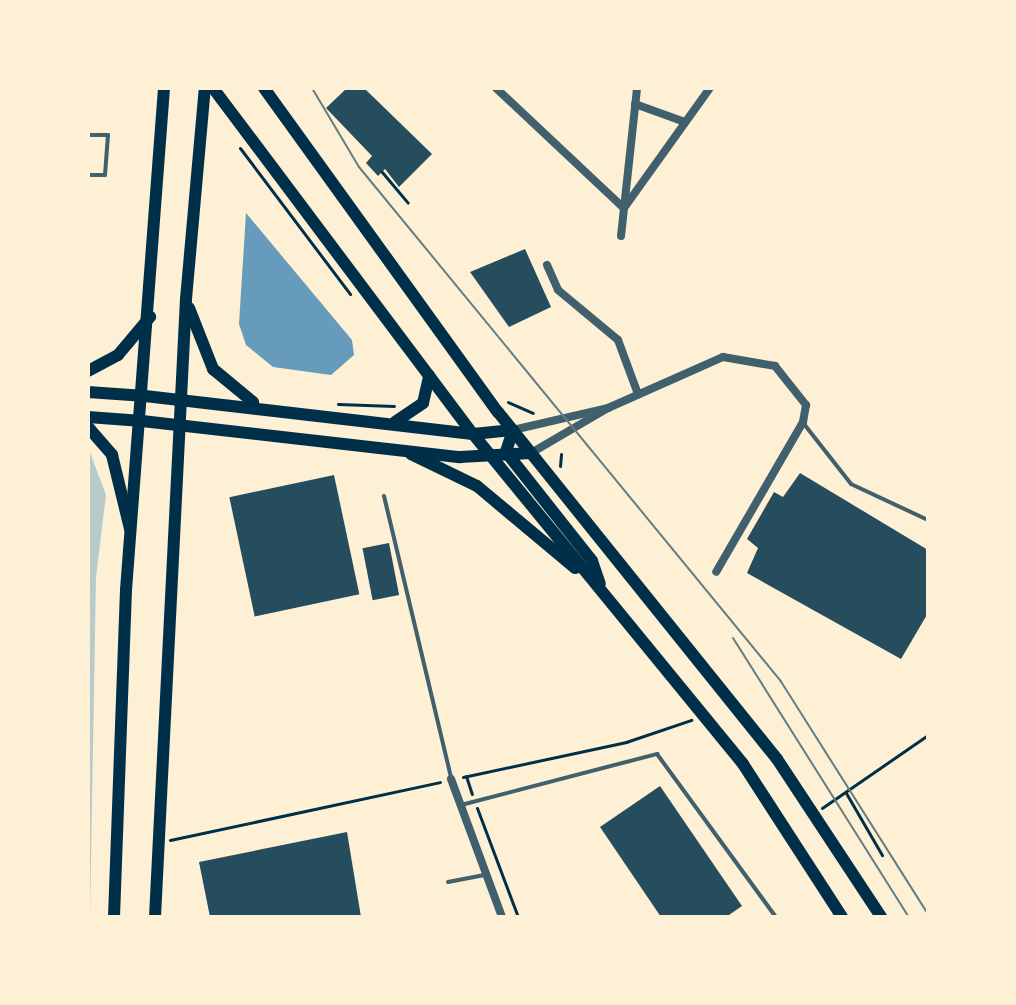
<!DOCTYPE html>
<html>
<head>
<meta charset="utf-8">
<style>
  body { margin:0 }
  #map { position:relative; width:1016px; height:1005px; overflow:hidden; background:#fdf0d5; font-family:Lato,sans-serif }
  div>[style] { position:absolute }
  .green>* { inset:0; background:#b9caca }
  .water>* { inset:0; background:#669bbc }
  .building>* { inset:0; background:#264d5e; transform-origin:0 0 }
  .path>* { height:3px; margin:-1.5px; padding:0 1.5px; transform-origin:1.5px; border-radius:1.5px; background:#003049 }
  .service>* { height:4px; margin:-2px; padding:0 2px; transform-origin:2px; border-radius:2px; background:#3f606c }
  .minor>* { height:8px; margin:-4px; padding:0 4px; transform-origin:4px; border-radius:4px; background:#3f606c }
  .primary>* { height:12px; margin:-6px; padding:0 6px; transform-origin:6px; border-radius:6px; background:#003049 }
  .trunk>* { height:12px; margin:-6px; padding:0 6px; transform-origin:6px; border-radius:6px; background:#003049 }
  .tram>* { height:2px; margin:-1px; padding:0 1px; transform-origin:1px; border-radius:1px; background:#657d81 }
  span { translate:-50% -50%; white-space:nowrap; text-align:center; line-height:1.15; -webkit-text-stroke:7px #fdf0d5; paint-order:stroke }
  .frame { position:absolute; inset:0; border:90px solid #fdf0d5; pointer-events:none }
</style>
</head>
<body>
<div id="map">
  <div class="green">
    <div style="clip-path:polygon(88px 447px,106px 495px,96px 577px,90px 917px)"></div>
  </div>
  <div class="water">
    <div style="clip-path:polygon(246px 213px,352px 340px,354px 355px,331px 375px,273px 367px,246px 345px,239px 324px)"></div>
  </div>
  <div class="building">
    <div style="clip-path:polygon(347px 88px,364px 88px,432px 154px,399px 187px,385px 169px,378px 176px,366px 163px,372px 156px,326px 108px)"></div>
    <div style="clip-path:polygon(525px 249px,551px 307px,509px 327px,470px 272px)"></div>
    <div style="clip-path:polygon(800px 473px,928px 550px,928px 613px,901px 659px,747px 573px,758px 548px,747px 539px,774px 492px,783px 497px)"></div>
    <div style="left:334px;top:475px;width:122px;height:107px;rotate:78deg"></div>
    <div style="left:389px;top:543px;width:53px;height:27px;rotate:79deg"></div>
    <div style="clip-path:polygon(660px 786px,742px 906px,726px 917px,661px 917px,600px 827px)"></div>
    <div style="clip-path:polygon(347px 832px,361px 917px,210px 917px,199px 862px)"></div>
  </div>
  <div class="path">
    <div style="left:240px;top:148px;width:183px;rotate:53deg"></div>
    <div style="left:382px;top:172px;width:40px;rotate:50deg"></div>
    <div style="left:508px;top:402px;width:27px;rotate:24deg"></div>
    <div style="left:338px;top:404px;width:56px;rotate:2deg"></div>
    <div style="left:560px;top:466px;width:12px;rotate:-85deg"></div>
    <div style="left:466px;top:776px;width:19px;rotate:72deg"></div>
    <div style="left:463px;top:777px;width:167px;rotate:-12.1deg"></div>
    <div style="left:626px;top:742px;width:69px;rotate:-18.7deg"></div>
    <div style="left:846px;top:793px;width:72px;rotate:59.9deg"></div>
    <div style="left:477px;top:808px;width:116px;rotate:69.4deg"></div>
    <div style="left:822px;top:808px;width:129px;rotate:-34.6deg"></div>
    <div style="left:170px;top:840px;width:276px;rotate:-12.1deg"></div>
  </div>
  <div class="service">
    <div style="left:88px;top:135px;width:20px"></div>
    <div style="left:108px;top:135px;width:40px;rotate:94.3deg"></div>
    <div style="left:105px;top:175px;width:17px;rotate:180deg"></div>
    <div style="left:804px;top:424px;width:76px;rotate:51.9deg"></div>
    <div style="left:851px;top:484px;width:85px;rotate:25.1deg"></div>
    <div style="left:384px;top:496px;width:290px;rotate:76.6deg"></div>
    <div style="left:461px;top:805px;width:203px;rotate:-14.6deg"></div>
    <div style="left:657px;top:754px;width:202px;rotate:53.9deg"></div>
    <div style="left:448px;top:882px;width:37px;rotate:-11deg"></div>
  </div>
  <div class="minor">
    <div style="left:496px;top:88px;width:175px;rotate:43.2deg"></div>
    <div style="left:624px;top:208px;width:148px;rotate:-54.4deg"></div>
    <div style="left:635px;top:104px;width:53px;rotate:19.8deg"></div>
    <div style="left:621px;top:236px;width:149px;rotate:-83.8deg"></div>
    <div style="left:547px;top:265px;width:27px;rotate:66deg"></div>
    <div style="left:558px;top:290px;width:78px;rotate:39.8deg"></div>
    <div style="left:618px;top:340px;width:58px;rotate:69.7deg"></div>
    <div style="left:513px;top:430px;width:98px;rotate:-13deg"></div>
    <div style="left:531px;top:453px;width:89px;rotate:-30.3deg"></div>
    <div style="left:608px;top:408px;width:126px;rotate:-23.9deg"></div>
    <div style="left:723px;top:357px;width:53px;rotate:9.8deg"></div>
    <div style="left:775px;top:366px;width:50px;rotate:51.5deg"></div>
    <div style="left:806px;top:405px;width:17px;rotate:100deg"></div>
    <div style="left:803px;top:422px;width:173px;rotate:120.1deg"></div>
    <div style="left:451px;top:779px;width:147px;rotate:69.7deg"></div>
  </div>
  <div class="primary">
    <div style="left:88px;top:371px;width:34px;rotate:-28deg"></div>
    <div style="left:118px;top:355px;width:50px;rotate:-49.9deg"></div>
    <div style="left:88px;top:392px;width:57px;rotate:4deg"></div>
    <div style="left:88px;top:417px;width:54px;rotate:4.2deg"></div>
    <div style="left:88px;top:427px;width:37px;rotate:49deg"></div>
    <div style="left:112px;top:455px;width:76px;rotate:76.3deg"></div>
  </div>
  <div class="trunk">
    <div style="left:213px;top:88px;width:433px;rotate:53.1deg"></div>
    <div style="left:473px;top:434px;width:426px;rotate:50.7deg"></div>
    <div style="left:743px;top:764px;width:182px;rotate:57.1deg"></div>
    <div style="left:264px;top:88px;width:400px;rotate:54.2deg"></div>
    <div style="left:498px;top:412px;width:445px;rotate:51.2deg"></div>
    <div style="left:777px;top:759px;width:189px;rotate:56.6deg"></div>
    <div style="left:189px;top:308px;width:66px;rotate:68.5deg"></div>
    <div style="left:213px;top:369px;width:52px;rotate:39.5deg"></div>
    <div style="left:145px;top:396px;width:330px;rotate:6.6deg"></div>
    <div style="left:473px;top:434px;width:40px;rotate:-5.7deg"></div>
    <div style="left:142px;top:421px;width:320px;rotate:6.5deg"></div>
    <div style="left:460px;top:457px;width:71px;rotate:-3.2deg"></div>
    <div style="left:395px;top:422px;width:34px;rotate:-34deg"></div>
    <div style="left:423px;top:403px;width:28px;rotate:-77deg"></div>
    <div style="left:513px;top:430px;width:23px;rotate:108deg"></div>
    <div style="left:506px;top:452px;width:139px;rotate:51.7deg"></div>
    <div style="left:592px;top:561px;width:24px;rotate:71deg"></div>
    <div style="left:411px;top:454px;width:73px;rotate:25.9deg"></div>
    <div style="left:477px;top:486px;width:128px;rotate:39.9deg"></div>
    <div style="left:114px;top:917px;width:327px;rotate:-87.9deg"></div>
    <div style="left:126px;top:590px;width:503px;rotate:-85.67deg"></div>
    <div style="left:155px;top:917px;width:619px;rotate:-87.13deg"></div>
    <div style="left:186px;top:299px;width:212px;rotate:-84.9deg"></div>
  </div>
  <div class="tram">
    <div style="left:312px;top:88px;width:92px;rotate:59.3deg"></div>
    <div style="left:359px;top:167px;width:664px;rotate:50.63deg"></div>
    <div style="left:780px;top:680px;width:277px;rotate:57.7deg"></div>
    <div style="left:733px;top:638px;width:330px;rotate:57.8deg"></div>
  </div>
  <div class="frame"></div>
</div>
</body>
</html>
